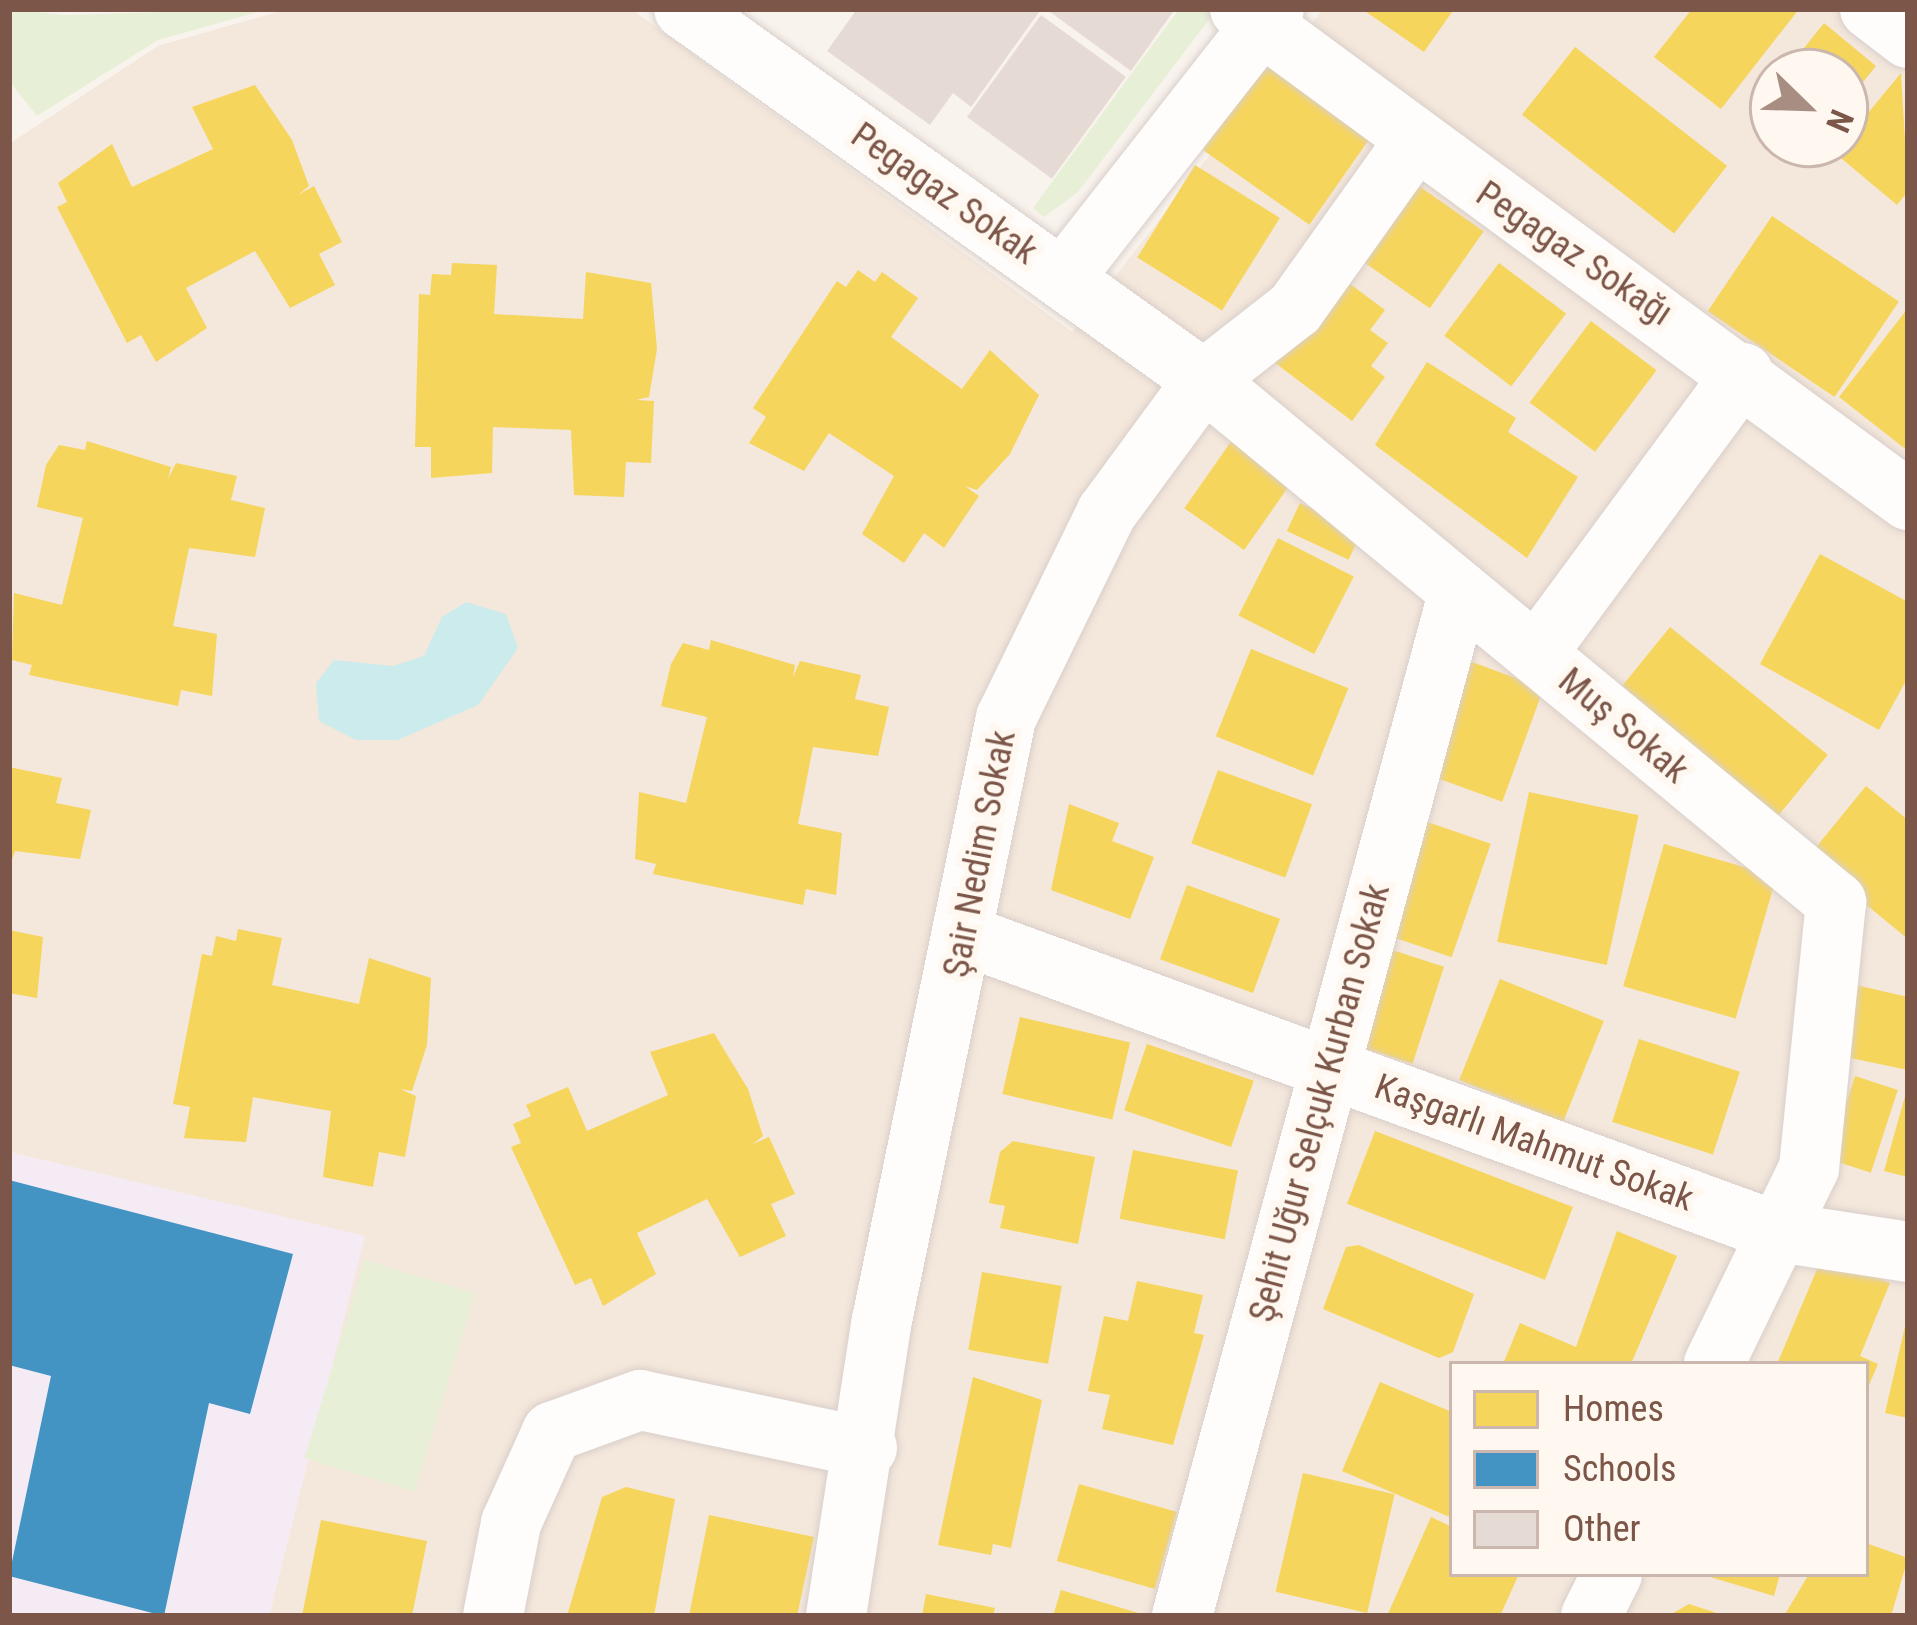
<!DOCTYPE html>
<html>
<head>
<meta charset="utf-8">
<style>
  body { margin:0 }
  #map { position:relative; width:1917px; height:1625px; overflow:hidden; background:#f9f3ed; font-family:"Roboto Condensed",sans-serif }
  div>[style] { position:absolute }
  .residential>* { inset:0; background:#f4e7db }
  .education>* { inset:0; background:#f5ebf5 }
  .green>* { inset:0; background:#e7f0d6; transform-origin:0 0 }
  .water>* { inset:0; background:#ccebec }
  .homes>* { inset:0; background:#f6d55c; transform-origin:0 0 }
  .schools>* { inset:0; background:#4393c3 }
  .building>* { inset:0; background:#e6dbd4; transform-origin:0 0 }
  .roads { filter:drop-shadow(0 0 3px #d9cfca) drop-shadow(0 0 3px #d9cfca) }
  .street>* { height:60px; margin:-30px; padding:0 30px; transform-origin:30px; border-radius:30px; background:#fefdfc }
  span { translate:-50% -50%; white-space:nowrap; text-align:center; line-height:1.15; -webkit-text-stroke:12px #fff8f0; paint-order:stroke }
  .street-label { font-size:36px; color:#7c5648 }
  .frame { position:absolute; inset:0; border:12px solid #7c5648; pointer-events:none }
  .legend { position:absolute; left:1449px; top:1361px; width:420px; height:216px; box-sizing:border-box; background:#fff8f0; border:3px solid #cbb7ad; margin:0; padding:15px 21px; list-style:none; font-size:36px; color:#7c5648 }
  .legend li { display:flex; align-items:center; gap:24px; height:60px }
  .legend b { width:60px; border:3px solid #cbb7ad }
  .north { position:absolute; left:1749px; top:48px; width:120px; height:120px; box-sizing:border-box; background:#fff8f0; border:3px solid #cbb7ad; border-radius:50%; rotate:113deg; font-size:33px; font-weight:700; line-height:48px; text-align:center; color:#7c5648 }
  .north::after { content:''; display:block; margin:auto; width:42px; height:54px; background:#a88d82; clip-path:polygon(50% 0,100% 100%,50% 72%,0 100%) }
</style>
</head>
<body>
<div id="map">
  <div class="residential">
    <div style="clip-path:polygon(evenodd,288px 9px,631px 9px,1072px 332px,1323px 9px,1908px 9px,1908px 1616px,269px 1616px,364px 1236px,9px 1152px,9px 144px,158px 46px,288px 9px,1773px 72px,1845px 72px,1845px 144px,1773px 144px,1773px 72px,288px 9px,1452px 1364px,1866px 1364px,1866px 1574px,1452px 1574px,1452px 1364px)"></div>
  </div>
  <div class="education">
    <div style="clip-path:polygon(9px 1152px,365px 1236px,269px 1616px,9px 1616px)"></div>
  </div>
  <div class="green">
    <div style="clip-path:polygon(9px 9px,65px 15px,268px 9px,158px 40px,37px 116px,9px 81px)"></div>
    <div style="clip-path:polygon(1179px 9px,1214px 13px,1078px 192px,1044px 217px,1033px 208px)"></div>
    <div style="left:365px;top:1260px;width:115px;height:207px;rotate:17deg"></div>
  </div>
  <div class="water">
    <div style="clip-path:polygon(466px 602px,506px 614px,518px 648px,478px 705px,398px 740px,356px 740px,319px 721px,316px 683px,334px 660px,393px 666px,424px 656px,442px 617px)"></div>
  </div>
  <div class="homes">
    <div style="clip-path:polygon(1362px 9px,1454px 9px,1424px 52px)"></div>
    <div style="clip-path:polygon(1692px 9px,1799px 9px,1721px 109px,1654px 57px)"></div>
    <div style="clip-path:polygon(1824px 23px,1876px 66px,1845px 104px,1845px 72px,1785px 72px)"></div>
    <div style="left:1575px;top:47px;width:193px;height:86px;rotate:38deg"></div>
    <div style="left:1266px;top:60px;width:130px;height:110px;rotate:35deg"></div>
    <div style="clip-path:polygon(1901px 73px,1908px 191px,1897px 205px,1835px 153px)"></div>
    <div style="clip-path:polygon(255px 85px,292px 140px,309px 186px,298px 195px,314px 186px,342px 242px,319px 254px,335px 285px,290px 308px,255px 251px,186px 288px,207px 328px,156px 362px,141px 335px,127px 343px,57px 207px,67px 202px,58px 183px,112px 144px,132px 187px,213px 149px,192px 107px)"></div>
    <div style="left:1195px;top:165px;width:100px;height:109px;rotate:32deg"></div>
    <div style="left:1419px;top:186px;width:79px;height:94px;rotate:35deg"></div>
    <div style="left:1772px;top:216px;width:153px;height:115px;rotate:34deg"></div>
    <div style="clip-path:polygon(452px 263px,497px 265px,494px 314px,583px 319px,586px 272px,651px 283px,657px 349px,649px 397px,636px 400px,654px 401px,651px 463px,626px 462px,624px 497px,574px 495px,571px 430px,493px 427px,492px 473px,431px 478px,431px 447px,415px 447px,419px 294px,430px 295px,432px 274px,451px 275px)"></div>
    <div style="left:1499px;top:263px;width:84px;height:91px;rotate:37deg"></div>
    <div style="clip-path:polygon(858px 270px,875px 282px,882px 272px,918px 298px,891px 337px,962px 389px,990px 350px,1039px 395px,1010px 454px,977px 490px,965px 486px,979px 496px,944px 548px,924px 533px,904px 563px,862px 534px,894px 476px,829px 433px,804px 471px,749px 443px,766px 417px,753px 408px,837px 281px,846px 287px)"></div>
    <div style="clip-path:polygon(1334px 272px,1385px 310px,1370px 330px,1388px 343px,1371px 366px,1385px 377px,1352px 421px,1270px 359px)"></div>
    <div style="clip-path:polygon(1908px 308px,1908px 451px,1839px 397px)"></div>
    <div style="left:1591px;top:321px;width:82px;height:102px;rotate:37deg"></div>
    <div style="clip-path:polygon(1427px 362px,1516px 418px,1508px 432px,1578px 477px,1527px 558px,1375px 445px)"></div>
    <div style="left:1244px;top:423px;width:73px;height:104px;rotate:35deg"></div>
    <div style="clip-path:polygon(87px 441px,171px 467px,168px 479px,176px 463px,237px 476px,231px 500px,265px 508px,255px 557px,189px 548px,173px 626px,217px 634px,212px 696px,181px 690px,178px 706px,29px 675px,32px 665px,12px 660px,14px 593px,62px 605px,83px 518px,37px 507px,46px 465px,59px 445px,85px 450px)"></div>
    <div style="left:1300px;top:503px;width:68px;height:31px;rotate:25deg"></div>
    <div style="left:1278px;top:538px;width:85px;height:87px;rotate:27deg"></div>
    <div style="clip-path:polygon(1820px 554px,1908px 602px,1908px 677px,1879px 730px,1760px 664px)"></div>
    <div style="left:1670px;top:627px;width:203px;height:78px;rotate:39deg"></div>
    <div style="clip-path:polygon(711px 640px,795px 665px,793px 677px,800px 661px,861px 675px,855px 699px,889px 707px,878px 756px,813px 747px,798px 824px,842px 833px,836px 895px,806px 889px,803px 905px,653px 874px,656px 864px,635px 859px,639px 792px,686px 803px,707px 717px,661px 706px,671px 664px,683px 643px,709px 650px)"></div>
    <div style="left:1251px;top:649px;width:105px;height:94px;rotate:22deg"></div>
    <div style="left:1461px;top:658px;width:88px;height:121px;rotate:20deg"></div>
    <div style="clip-path:polygon(9px 767px,62px 778px,56px 803px,91px 810px,80px 859px,15px 851px,9px 868px)"></div>
    <div style="left:1218px;top:770px;width:100px;height:78px;rotate:20deg"></div>
    <div style="clip-path:polygon(1866px 786px,1908px 820px,1908px 939px,1808px 857px)"></div>
    <div style="left:1529px;top:792px;width:112px;height:153px;rotate:12deg"></div>
    <div style="clip-path:polygon(1069px 804px,1119px 823px,1112px 841px,1154px 857px,1130px 919px,1051px 890px)"></div>
    <div style="left:1416px;top:818px;width:79px;height:120px;rotate:19deg"></div>
    <div style="left:1664px;top:844px;width:117px;height:148px;rotate:16deg"></div>
    <div style="left:1187px;top:885px;width:99px;height:79px;rotate:20deg"></div>
    <div style="clip-path:polygon(238px 929px,282px 938px,272px 985px,359px 1004px,369px 958px,431px 978px,427px 1045px,412px 1091px,400px 1089px,416px 1096px,405px 1157px,379px 1152px,373px 1187px,323px 1177px,331px 1111px,253px 1097px,246px 1142px,184px 1138px,190px 1107px,173px 1104px,202px 954px,212px 956px,216px 936px,236px 941px)"></div>
    <div style="clip-path:polygon(9px 930px,43px 937px,37px 998px,9px 993px)"></div>
    <div style="left:1386px;top:948px;width:61px;height:102px;rotate:18deg"></div>
    <div style="left:1500px;top:979px;width:112px;height:109px;rotate:22deg"></div>
    <div style="clip-path:polygon(1847px 983px,1908px 997px,1908px 1070px,1831px 1054px)"></div>
    <div style="left:1020px;top:1017px;width:113px;height:79px;rotate:13deg"></div>
    <div style="clip-path:polygon(714px 1033px,748px 1089px,763px 1136px,753px 1144px,769px 1137px,795px 1194px,771px 1204px,786px 1236px,740px 1257px,707px 1199px,637px 1233px,656px 1274px,603px 1306px,591px 1278px,575px 1285px,511px 1147px,521px 1143px,513px 1124px,531px 1116px,526px 1105px,568px 1087px,587px 1131px,668px 1095px,650px 1052px)"></div>
    <div style="left:1639px;top:1039px;width:106px;height:87px;rotate:18deg"></div>
    <div style="left:1147px;top:1044px;width:113px;height:70px;rotate:19deg"></div>
    <div style="left:1855px;top:1076px;width:45px;height:87px;rotate:18deg"></div>
    <div style="clip-path:polygon(1907px 1089px,1908px 1089px,1908px 1177px,1884px 1171px)"></div>
    <div style="left:1375px;top:1131px;width:212px;height:78px;rotate:21deg"></div>
    <div style="clip-path:polygon(1013px 1141px,1095px 1157px,1078px 1244px,1000px 1228px,1005px 1206px,989px 1203px,1000px 1152px)"></div>
    <div style="left:1133px;top:1150px;width:107px;height:70px;rotate:11deg"></div>
    <div style="clip-path:polygon(1617px 1231px,1677px 1256px,1631px 1364px,1503px 1364px,1520px 1323px,1576px 1347px)"></div>
    <div style="clip-path:polygon(1359px 1245px,1474px 1294px,1453px 1352px,1439px 1358px,1323px 1309px,1346px 1247px)"></div>
    <div style="clip-path:polygon(1823px 1255px,1890px 1283px,1860px 1356px,1878px 1364px,1866px 1392px,1866px 1364px,1777px 1364px)"></div>
    <div style="left:982px;top:1272px;width:81px;height:79px;rotate:10deg"></div>
    <div style="clip-path:polygon(1137px 1281px,1203px 1295px,1194px 1333px,1204px 1335px,1173px 1445px,1102px 1429px,1110px 1395px,1088px 1391px,1104px 1316px,1128px 1321px)"></div>
    <div style="clip-path:polygon(1906px 1322px,1908px 1322px,1908px 1418px,1885px 1413px)"></div>
    <div style="clip-path:polygon(973px 1377px,1042px 1400px,1011px 1548px,993px 1544px,991px 1555px,938px 1545px)"></div>
    <div style="clip-path:polygon(1380px 1382px,1452px 1412px,1452px 1518px,1342px 1471px)"></div>
    <div style="left:1303px;top:1473px;width:94px;height:122px;rotate:13deg"></div>
    <div style="left:1079px;top:1484px;width:102px;height:80px;rotate:16deg"></div>
    <div style="clip-path:polygon(626px 1487px,675px 1499px,654px 1616px,567px 1616px,602px 1497px)"></div>
    <div style="clip-path:polygon(709px 1515px,814px 1537px,797px 1616px,689px 1616px)"></div>
    <div style="clip-path:polygon(1431px 1517px,1452px 1527px,1452px 1574px,1519px 1574px,1500px 1616px,1387px 1616px)"></div>
    <div style="clip-path:polygon(321px 1520px,427px 1541px,412px 1616px,302px 1616px)"></div>
    <div style="clip-path:polygon(1866px 1543px,1908px 1558px,1891px 1616px,1784px 1616px,1809px 1574px,1866px 1574px)"></div>
    <div style="clip-path:polygon(1700px 1574px,1780px 1574px,1774px 1596px)"></div>
    <div style="clip-path:polygon(1061px 1590px,1145px 1615px,1145px 1616px,1053px 1616px)"></div>
    <div style="clip-path:polygon(926px 1594px,995px 1608px,993px 1616px,922px 1616px)"></div>
    <div style="clip-path:polygon(1689px 1604px,1723px 1615px,1723px 1616px,1668px 1616px)"></div>
  </div>
  <div class="schools">
    <div style="clip-path:polygon(9px 1180px,293px 1254px,250px 1414px,209px 1403px,164px 1616px,9px 1576px,51px 1376px,9px 1365px)"></div>
  </div>
  <div class="building">
    <div style="clip-path:polygon(857px 9px,1034px 9px,1039px 12px,971px 107px,953px 93px,930px 125px,827px 51px)"></div>
    <div style="clip-path:polygon(1046px 9px,1175px 9px,1131px 71px)"></div>
    <div style="left:1041px;top:15px;width:105px;height:126px;rotate:36deg"></div>
  </div>
  <div class="roads">
    <div class="street">
      <div style="left:684px;top:9px;width:639px;rotate:35.51deg"></div>
      <div style="left:1204px;top:380px;width:820px;rotate:39.55deg"></div>
      <div style="left:1836px;top:902px;width:267px;rotate:95.8deg"></div>
      <div style="left:1809px;top:1168px;width:218px;rotate:115.9deg"></div>
      <div style="left:1240px;top:9px;width:829px;rotate:36.32deg"></div>
      <div style="left:1870px;top:9px;width:48px;rotate:37.3deg"></div>
      <div style="left:1064px;top:277px;width:340px;rotate:-51.9deg"></div>
      <div style="left:1536px;top:654px;width:349px;rotate:-53.6deg"></div>
      <div style="left:964px;top:935px;width:866px;rotate:20.05deg"></div>
      <div style="left:1778px;top:1232px;width:132px;rotate:8.7deg"></div>
      <div style="left:493px;top:1616px;width:95px;rotate:-79deg"></div>
      <div style="left:511px;top:1523px;width:100px;rotate:-65.7deg"></div>
      <div style="left:552px;top:1432px;width:94px;rotate:-20deg"></div>
      <div style="left:640px;top:1400px;width:232px;rotate:11.9deg"></div>
      <div style="left:836px;top:1616px;width:300px;rotate:-81.2deg"></div>
      <div style="left:882px;top:1320px;width:615px;rotate:-78.36deg"></div>
      <div style="left:1006px;top:718px;width:229px;rotate:-63.9deg"></div>
      <div style="left:1107px;top:512px;width:164px;rotate:-53.7deg"></div>
      <div style="left:1204px;top:380px;width:115px;rotate:-38deg"></div>
      <div style="left:1295px;top:309px;width:201px;rotate:-54.5deg"></div>
      <div style="left:1182px;top:1616px;width:1062px;rotate:-74.88deg"></div>
      <div style="left:1591px;top:1616px;width:47px;rotate:-63.4deg"></div>
    </div>
  </div>
  <div class="street-label">
    <span style="left:944px;top:194px;rotate:35deg">Pegagaz Sokak</span>
    <span style="left:1574px;top:254px;rotate:34deg">Pegagaz Sokağı</span>
    <span style="left:1623px;top:726px;rotate:40deg">Muş Sokak</span>
    <span style="left:980px;top:854px;rotate:-79deg">Şair Nedim Sokak</span>
    <span style="left:1320px;top:1103px;rotate:-75deg">Şehit Uğur Selçuk Kurban Sokak</span>
    <span style="left:1534px;top:1143px;rotate:20deg">Kaşgarlı Mahmut Sokak</span>
  </div>
  <div class="frame"></div>
  <ul class="legend">
  <li><b style="height:33px;background:#f6d55c"></b>Homes</li>
  <li><b style="height:33px;background:#4393c3"></b>Schools</li>
  <li><b style="height:33px;background:#e6dbd4"></b>Other</li>
  </ul>
  <div class="north">N</div>
</div>
</body>
</html>
